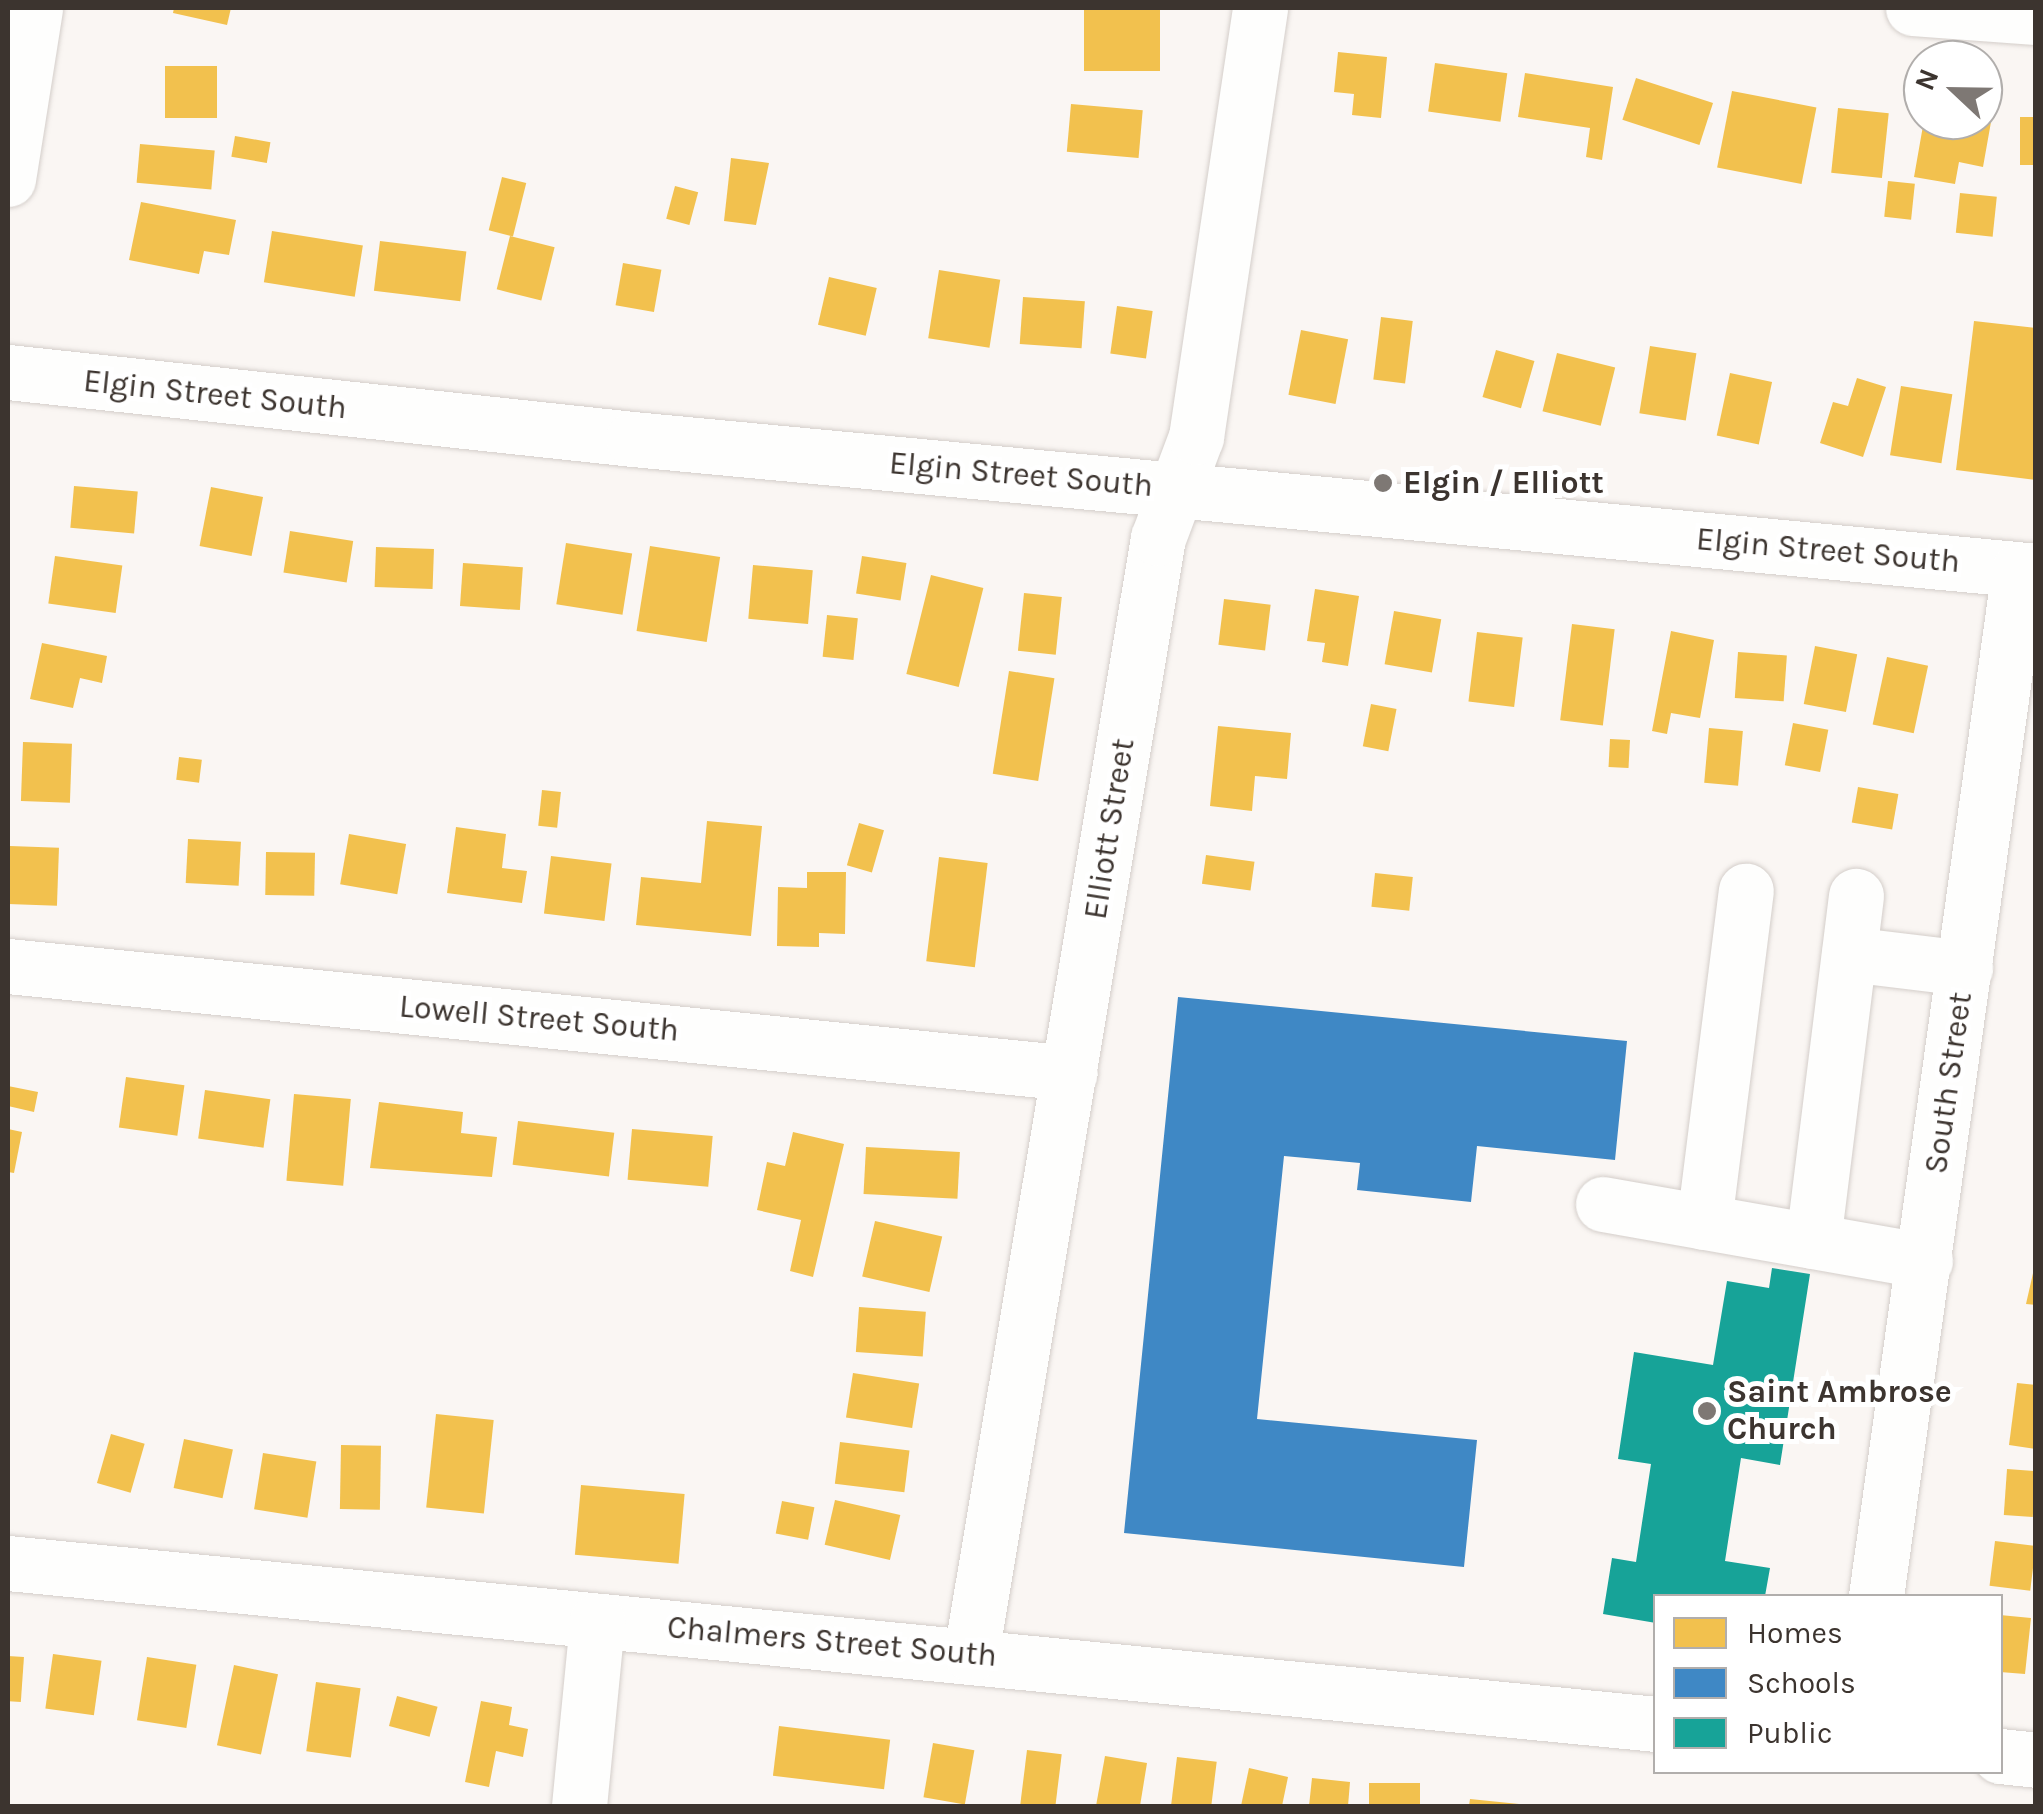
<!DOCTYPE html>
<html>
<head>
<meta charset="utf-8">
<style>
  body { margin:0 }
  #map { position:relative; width:2043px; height:1814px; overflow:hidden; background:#faf6f3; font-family:Karla,sans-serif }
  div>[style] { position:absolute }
  .homes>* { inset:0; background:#f2c14e; transform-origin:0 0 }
  .schools>* { inset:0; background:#3f88c5 }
  .public>* { inset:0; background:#17a398 }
  .roads { filter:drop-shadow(0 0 2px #d4ceca) drop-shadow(0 0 2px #d4ceca) }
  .minor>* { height:55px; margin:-27.5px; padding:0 27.5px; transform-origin:27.5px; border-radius:27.5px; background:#fefefd }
  .major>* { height:55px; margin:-27.5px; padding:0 27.5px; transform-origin:27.5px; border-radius:27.5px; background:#fefefd }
  .dots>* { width:28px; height:28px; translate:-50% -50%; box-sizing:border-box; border:5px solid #fff; border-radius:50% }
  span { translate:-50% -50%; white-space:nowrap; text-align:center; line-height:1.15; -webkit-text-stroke:10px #fff; paint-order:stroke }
  .street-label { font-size:32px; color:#3c342f }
  .poi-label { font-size:32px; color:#3c342f; font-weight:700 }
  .left { translate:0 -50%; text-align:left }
  .frame { position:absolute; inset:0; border:10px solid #3c342f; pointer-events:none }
  .legend { position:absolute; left:1653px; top:1594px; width:350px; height:180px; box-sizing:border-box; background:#fff; border:2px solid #b1aeac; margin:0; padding:12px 18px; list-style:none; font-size:30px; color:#3c342f }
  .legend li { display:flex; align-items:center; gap:20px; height:50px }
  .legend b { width:50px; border:2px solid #b1aeac }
  .north { position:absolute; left:1903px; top:40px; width:100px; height:100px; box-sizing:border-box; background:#fff; border:2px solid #b1aeac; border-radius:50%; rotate:292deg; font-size:28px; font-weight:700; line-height:40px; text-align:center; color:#3c342f }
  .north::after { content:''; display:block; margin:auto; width:35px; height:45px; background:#7e7874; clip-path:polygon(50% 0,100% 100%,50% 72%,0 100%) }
</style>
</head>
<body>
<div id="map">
  <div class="homes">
    <div style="clip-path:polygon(174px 8px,231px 8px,227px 25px,173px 13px)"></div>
    <div style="left:1084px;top:8px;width:76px;height:63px"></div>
    <div style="clip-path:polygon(1338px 52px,1387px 57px,1381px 118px,1352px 115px,1354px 94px,1334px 92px)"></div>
    <div style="left:1435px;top:63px;width:73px;height:49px;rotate:8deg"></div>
    <div style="left:165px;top:66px;width:52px;height:52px"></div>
    <div style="clip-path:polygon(1525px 73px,1613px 87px,1602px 160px,1586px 157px,1590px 128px,1518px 117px)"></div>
    <div style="left:1636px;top:78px;width:81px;height:44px;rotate:18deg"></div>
    <div style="left:1732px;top:91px;width:86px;height:78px;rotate:11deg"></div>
    <div style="left:1071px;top:104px;width:72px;height:48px;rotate:5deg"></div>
    <div style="left:1838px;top:108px;width:51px;height:65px;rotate:6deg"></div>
    <div style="left:2020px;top:117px;width:16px;height:48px"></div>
    <div style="clip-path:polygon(1924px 120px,1991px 122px,1983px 167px,1959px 162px,1955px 184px,1914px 177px)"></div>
    <div style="left:235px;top:136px;width:36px;height:21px;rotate:10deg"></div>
    <div style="left:140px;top:144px;width:75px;height:39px;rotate:5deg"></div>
    <div style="clip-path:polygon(731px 158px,769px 163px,756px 225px,724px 221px)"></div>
    <div style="left:502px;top:177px;width:25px;height:55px;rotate:14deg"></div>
    <div style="left:1888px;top:181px;width:27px;height:36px;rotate:6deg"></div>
    <div style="left:675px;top:186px;width:24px;height:34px;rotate:15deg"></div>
    <div style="left:1960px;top:193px;width:37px;height:40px;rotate:6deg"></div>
    <div style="clip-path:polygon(141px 202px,236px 220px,229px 255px,204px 251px,199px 274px,129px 260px)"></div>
    <div style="left:272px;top:231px;width:92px;height:52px;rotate:9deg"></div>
    <div style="left:510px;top:236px;width:46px;height:55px;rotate:14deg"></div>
    <div style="left:380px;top:241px;width:87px;height:50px;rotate:7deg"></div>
    <div style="left:623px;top:263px;width:39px;height:43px;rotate:10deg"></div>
    <div style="left:939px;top:270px;width:62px;height:69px;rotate:9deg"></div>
    <div style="left:829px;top:277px;width:49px;height:49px;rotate:13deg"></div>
    <div style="left:1023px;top:297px;width:62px;height:47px;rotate:4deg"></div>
    <div style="left:1117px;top:306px;width:36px;height:48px;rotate:8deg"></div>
    <div style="left:1381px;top:317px;width:32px;height:63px;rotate:7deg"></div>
    <div style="clip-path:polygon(1974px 321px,2036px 328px,2036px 480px,1956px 470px)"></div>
    <div style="left:1301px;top:330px;width:48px;height:66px;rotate:11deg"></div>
    <div style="left:1650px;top:346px;width:47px;height:68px;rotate:9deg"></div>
    <div style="left:1496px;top:350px;width:40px;height:49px;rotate:16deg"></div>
    <div style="left:1557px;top:353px;width:60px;height:60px;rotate:14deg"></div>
    <div style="left:1730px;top:373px;width:43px;height:64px;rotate:12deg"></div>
    <div style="clip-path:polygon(1857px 378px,1886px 387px,1863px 457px,1820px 443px,1833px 402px,1848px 406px)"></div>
    <div style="left:1901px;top:386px;width:52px;height:70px;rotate:9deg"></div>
    <div style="left:74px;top:486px;width:64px;height:42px;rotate:5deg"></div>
    <div style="left:211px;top:487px;width:53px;height:60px;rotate:11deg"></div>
    <div style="left:290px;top:531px;width:64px;height:42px;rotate:9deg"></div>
    <div style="left:566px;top:543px;width:67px;height:62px;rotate:9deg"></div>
    <div style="left:650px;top:546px;width:71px;height:86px;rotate:9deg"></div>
    <div style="left:376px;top:547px;width:58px;height:40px;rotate:2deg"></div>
    <div style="left:55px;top:556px;width:68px;height:48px;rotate:8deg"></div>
    <div style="left:862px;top:556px;width:45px;height:38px;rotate:9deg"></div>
    <div style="left:463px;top:563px;width:60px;height:43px;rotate:4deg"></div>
    <div style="left:753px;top:565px;width:60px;height:54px;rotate:5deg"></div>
    <div style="left:931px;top:575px;width:54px;height:102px;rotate:14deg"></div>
    <div style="clip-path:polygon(1315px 589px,1359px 596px,1348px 666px,1322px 662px,1325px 643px,1307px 641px)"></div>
    <div style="left:1024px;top:593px;width:38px;height:58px;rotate:6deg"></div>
    <div style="left:1224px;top:599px;width:47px;height:46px;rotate:7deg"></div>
    <div style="left:1394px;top:611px;width:48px;height:54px;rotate:10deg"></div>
    <div style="left:827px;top:615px;width:31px;height:42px;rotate:6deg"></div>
    <div style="left:1572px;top:624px;width:43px;height:97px;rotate:7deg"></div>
    <div style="clip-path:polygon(1671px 631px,1714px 640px,1700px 718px,1671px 713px,1667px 734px,1652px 731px)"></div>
    <div style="left:1477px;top:632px;width:46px;height:70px;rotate:7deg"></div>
    <div style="clip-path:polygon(42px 643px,107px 656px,102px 683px,80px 678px,73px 708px,30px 699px)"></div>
    <div style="left:1815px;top:646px;width:43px;height:59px;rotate:11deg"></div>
    <div style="left:1738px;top:652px;width:49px;height:46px;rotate:4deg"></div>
    <div style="left:1887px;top:657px;width:42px;height:69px;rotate:12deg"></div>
    <div style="left:1009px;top:671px;width:46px;height:104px;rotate:9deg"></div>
    <div style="left:1371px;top:704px;width:26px;height:43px;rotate:11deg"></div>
    <div style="left:1793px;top:723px;width:36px;height:43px;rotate:11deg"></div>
    <div style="clip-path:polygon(1218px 726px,1291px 733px,1287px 779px,1255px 776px,1252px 811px,1210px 806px)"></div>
    <div style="left:1709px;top:728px;width:34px;height:55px;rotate:5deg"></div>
    <div style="left:1610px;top:739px;width:20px;height:28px;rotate:3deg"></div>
    <div style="left:23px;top:742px;width:49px;height:59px;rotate:2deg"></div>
    <div style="left:179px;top:757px;width:23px;height:23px;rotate:7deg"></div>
    <div style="left:1858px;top:787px;width:41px;height:36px;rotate:10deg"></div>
    <div style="left:542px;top:790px;width:19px;height:36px;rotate:6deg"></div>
    <div style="clip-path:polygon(707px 821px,762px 826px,751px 936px,636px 925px,641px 877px,701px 883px)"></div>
    <div style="left:859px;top:823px;width:26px;height:44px;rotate:16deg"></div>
    <div style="clip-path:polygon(456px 827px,506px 834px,502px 868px,527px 871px,522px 903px,447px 893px)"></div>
    <div style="left:349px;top:834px;width:58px;height:51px;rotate:10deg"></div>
    <div style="left:188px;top:839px;width:53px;height:44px;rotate:3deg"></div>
    <div style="left:10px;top:846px;width:49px;height:58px;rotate:2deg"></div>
    <div style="left:266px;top:852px;width:49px;height:43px;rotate:1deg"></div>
    <div style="left:1206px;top:855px;width:49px;height:29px;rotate:8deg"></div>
    <div style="left:551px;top:856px;width:61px;height:58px;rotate:7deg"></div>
    <div style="left:939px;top:857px;width:49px;height:105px;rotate:7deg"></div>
    <div style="clip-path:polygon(807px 872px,846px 872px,845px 934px,819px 933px,819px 947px,777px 946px,778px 887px,807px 888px)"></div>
    <div style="left:1375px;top:873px;width:38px;height:34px;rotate:6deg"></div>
    <div style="left:126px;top:1077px;width:59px;height:51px;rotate:8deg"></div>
    <div style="clip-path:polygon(8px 1086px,38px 1092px,34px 1112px,8px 1106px)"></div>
    <div style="left:205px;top:1090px;width:66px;height:49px;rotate:8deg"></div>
    <div style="left:294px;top:1094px;width:57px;height:87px;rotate:5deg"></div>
    <div style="clip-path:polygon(379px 1102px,463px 1112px,461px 1133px,497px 1137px,492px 1177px,370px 1168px)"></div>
    <div style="left:518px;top:1121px;width:97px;height:44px;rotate:7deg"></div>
    <div style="clip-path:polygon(8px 1129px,22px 1132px,14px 1173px,8px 1172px)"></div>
    <div style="left:632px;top:1129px;width:81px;height:51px;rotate:5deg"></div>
    <div style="clip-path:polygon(793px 1132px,844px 1144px,813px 1277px,790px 1271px,801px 1220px,757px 1210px,767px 1162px,785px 1166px)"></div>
    <div style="left:866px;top:1147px;width:94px;height:47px;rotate:3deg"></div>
    <div style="left:875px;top:1221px;width:69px;height:57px;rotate:13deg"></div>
    <div style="clip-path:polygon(2036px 1260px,2036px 1305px,2026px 1304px)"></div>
    <div style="left:859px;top:1307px;width:67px;height:45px;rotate:4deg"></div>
    <div style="left:853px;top:1373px;width:67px;height:45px;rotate:9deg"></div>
    <div style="clip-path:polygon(2017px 1383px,2036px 1385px,2036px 1449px,2009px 1445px)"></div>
    <div style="left:436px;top:1414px;width:58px;height:94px;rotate:6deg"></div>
    <div style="left:111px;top:1434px;width:35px;height:51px;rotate:16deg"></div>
    <div style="left:184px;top:1439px;width:50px;height:50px;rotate:12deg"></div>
    <div style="left:840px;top:1442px;width:70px;height:42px;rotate:7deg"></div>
    <div style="left:341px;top:1445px;width:40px;height:64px;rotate:1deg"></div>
    <div style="left:263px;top:1453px;width:54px;height:57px;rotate:9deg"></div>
    <div style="left:2007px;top:1469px;width:29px;height:46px;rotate:4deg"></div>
    <div style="left:581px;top:1485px;width:104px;height:70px;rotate:5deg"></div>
    <div style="left:835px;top:1500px;width:67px;height:46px;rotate:13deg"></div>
    <div style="left:782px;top:1501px;width:33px;height:33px;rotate:11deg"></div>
    <div style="left:1995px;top:1541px;width:41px;height:45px;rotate:7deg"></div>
    <div style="clip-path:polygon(2000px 1615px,2031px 1618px,2025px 1674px,2000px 1672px)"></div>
    <div style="left:53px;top:1654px;width:49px;height:55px;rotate:8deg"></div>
    <div style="left:8px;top:1656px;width:16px;height:45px;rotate:4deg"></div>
    <div style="left:147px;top:1657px;width:50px;height:64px;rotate:9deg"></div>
    <div style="left:234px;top:1665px;width:45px;height:82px;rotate:12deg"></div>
    <div style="left:316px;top:1682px;width:45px;height:70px;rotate:8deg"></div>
    <div style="left:397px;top:1696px;width:42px;height:31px;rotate:15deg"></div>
    <div style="clip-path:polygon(481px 1701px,512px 1707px,509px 1725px,528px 1729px,523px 1757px,496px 1751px,489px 1787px,465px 1782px)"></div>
    <div style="left:779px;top:1726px;width:112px;height:50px;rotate:7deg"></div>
    <div style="left:933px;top:1743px;width:42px;height:55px;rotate:10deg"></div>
    <div style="left:1027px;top:1750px;width:35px;height:56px;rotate:7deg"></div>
    <div style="clip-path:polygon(1105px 1756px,1147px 1763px,1140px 1806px,1096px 1806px)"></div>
    <div style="left:1177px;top:1757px;width:40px;height:49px;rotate:7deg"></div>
    <div style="clip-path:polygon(1249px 1768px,1288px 1777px,1282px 1806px,1241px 1806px)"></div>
    <div style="clip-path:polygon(1312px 1778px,1350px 1782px,1348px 1806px,1309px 1806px)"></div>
    <div style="left:1369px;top:1783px;width:51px;height:23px"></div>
    <div style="clip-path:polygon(1470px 1799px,1519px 1804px,1519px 1806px,1469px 1806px)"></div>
  </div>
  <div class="schools">
    <div style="clip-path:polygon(1178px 997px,1627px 1041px,1615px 1160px,1477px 1146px,1471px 1202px,1357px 1190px,1360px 1163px,1284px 1156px,1257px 1419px,1477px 1440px,1464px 1567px,1124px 1533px)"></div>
  </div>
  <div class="public">
    <div style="clip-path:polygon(1772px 1268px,1810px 1274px,1780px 1465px,1741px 1458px,1725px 1561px,1770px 1568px,1765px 1596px,1656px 1596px,1656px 1623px,1603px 1614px,1612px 1558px,1636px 1562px,1651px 1464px,1618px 1459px,1634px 1352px,1713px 1365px,1727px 1281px,1769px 1288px)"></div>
  </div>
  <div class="roads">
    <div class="minor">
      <div style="left:1913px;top:8px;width:123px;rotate:4.2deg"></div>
      <div style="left:8px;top:372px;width:629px;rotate:6.12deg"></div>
      <div style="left:633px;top:439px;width:1409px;rotate:5.37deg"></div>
      <div style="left:1849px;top:954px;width:117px;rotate:6.9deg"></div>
      <div style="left:8px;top:966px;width:1067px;rotate:5.75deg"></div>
      <div style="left:1603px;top:1204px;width:327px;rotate:10deg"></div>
      <div style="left:1704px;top:1222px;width:334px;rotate:-82.8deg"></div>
      <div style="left:1813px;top:1241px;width:348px;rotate:-82.9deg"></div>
      <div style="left:8px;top:1563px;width:1656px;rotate:5.58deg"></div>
      <div style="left:1876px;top:1596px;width:1036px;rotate:-82.07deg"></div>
      <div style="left:971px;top:1654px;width:1132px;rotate:-80.49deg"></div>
      <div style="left:1158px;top:538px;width:108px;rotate:-69.4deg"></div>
      <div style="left:1196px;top:437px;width:434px;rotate:-81.5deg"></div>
      <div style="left:2000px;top:1756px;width:36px;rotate:6deg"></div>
      <div style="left:579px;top:1806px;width:186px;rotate:-84.4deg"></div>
    </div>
    <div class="major">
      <div style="left:8px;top:179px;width:173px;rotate:-81deg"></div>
    </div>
  </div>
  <div class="dots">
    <div style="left:1383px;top:483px;background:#7e7874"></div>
    <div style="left:1707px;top:1411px;background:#7e7874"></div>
  </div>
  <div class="street-label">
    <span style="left:215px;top:395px;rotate:6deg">Elgin Street South</span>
    <span style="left:1021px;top:475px;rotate:5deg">Elgin Street South</span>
    <span style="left:1828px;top:551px;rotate:5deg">Elgin Street South</span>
    <span style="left:1110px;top:829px;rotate:-81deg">Elliott Street</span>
    <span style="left:539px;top:1019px;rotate:5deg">Lowell Street South</span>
    <span style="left:1949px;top:1083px;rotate:-82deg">South Street</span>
    <span style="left:832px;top:1642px;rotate:5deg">Chalmers Street South</span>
  </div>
  <div class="poi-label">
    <span class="left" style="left:1403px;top:483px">Elgin / Elliott</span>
    <span class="left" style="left:1727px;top:1411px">Saint Ambrose<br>Church</span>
  </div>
  <div class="frame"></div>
  <ul class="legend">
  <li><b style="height:28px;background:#f2c14e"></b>Homes</li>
  <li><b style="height:28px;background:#3f88c5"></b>Schools</li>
  <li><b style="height:28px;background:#17a398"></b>Public</li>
  </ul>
  <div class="north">N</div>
</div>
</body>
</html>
